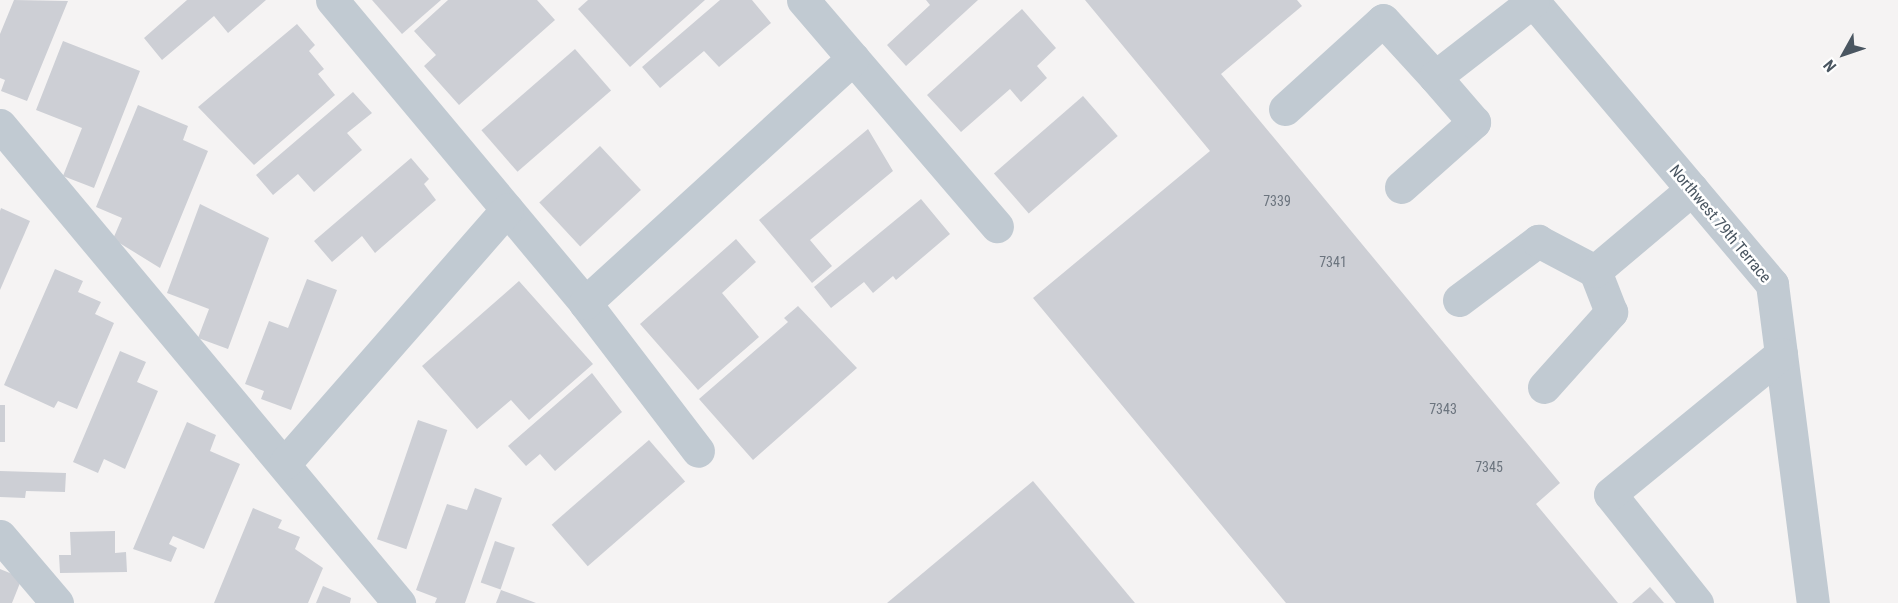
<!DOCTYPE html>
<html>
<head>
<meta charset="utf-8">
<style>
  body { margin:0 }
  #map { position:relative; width:1898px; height:603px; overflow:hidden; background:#f5f3f3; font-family:"Roboto Condensed",sans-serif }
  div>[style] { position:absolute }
  .building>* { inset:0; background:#cdcfd5; transform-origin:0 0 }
  .minor>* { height:33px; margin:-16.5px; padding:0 16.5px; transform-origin:16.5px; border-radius:16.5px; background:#c1cad2 }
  span { translate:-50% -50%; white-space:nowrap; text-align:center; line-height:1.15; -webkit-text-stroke:5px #fff; paint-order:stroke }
  .number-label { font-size:14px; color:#6b747e }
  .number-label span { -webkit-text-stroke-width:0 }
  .street-label { font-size:16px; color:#4a5661 }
  .north { position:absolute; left:1814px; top:24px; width:60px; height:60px; -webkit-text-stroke:4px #fff; paint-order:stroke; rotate:230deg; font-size:16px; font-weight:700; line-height:24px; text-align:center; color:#4a5661 }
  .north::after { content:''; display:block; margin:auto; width:21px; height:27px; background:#4a5661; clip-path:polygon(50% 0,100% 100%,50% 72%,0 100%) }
</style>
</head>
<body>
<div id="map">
  <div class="building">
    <div style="clip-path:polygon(14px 0,68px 1px,27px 101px,1px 91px,5px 80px,0 78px,0 34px)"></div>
    <div style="clip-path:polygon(187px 0,266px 0,228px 33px,214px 16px,162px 60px,144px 38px)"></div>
    <div style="clip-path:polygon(372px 0,441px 0,402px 34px)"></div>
    <div style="clip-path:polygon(448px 0,537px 0,555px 20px,459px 105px,424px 66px,436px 55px,414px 31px)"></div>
    <div style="clip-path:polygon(588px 0,705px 0,630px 67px,578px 9px)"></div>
    <div style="clip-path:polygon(720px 0,752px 0,771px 23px,719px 67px,704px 51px,660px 88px,642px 67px)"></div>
    <div style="clip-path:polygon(926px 0,978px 0,906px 66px,887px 45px,930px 5px)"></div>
    <div style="clip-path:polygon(1085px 0,1297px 0,1302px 6px,1221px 74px,1560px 483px,1536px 504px,1618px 603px,1286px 603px,1033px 298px,1210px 151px)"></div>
    <div style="clip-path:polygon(1022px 9px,1056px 48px,1037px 66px,1047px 78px,1021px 102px,1010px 89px,961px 132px,927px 95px)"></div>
    <div style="clip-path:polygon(297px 24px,315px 45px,309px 51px,324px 69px,318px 74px,335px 95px,254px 165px,198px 107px)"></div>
    <div style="clip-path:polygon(63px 41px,140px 71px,94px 188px,63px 176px,82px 128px,36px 110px)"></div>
    <div style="left:575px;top:49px;width:55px;height:124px;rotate:49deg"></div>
    <div style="clip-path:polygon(353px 92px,372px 113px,347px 133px,362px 150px,314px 192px,298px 174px,273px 195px,256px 175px)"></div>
    <div style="left:1083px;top:96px;width:53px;height:118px;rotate:49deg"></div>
    <div style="clip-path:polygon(138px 105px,188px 126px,183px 140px,208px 151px,160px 268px,113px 239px,122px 218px,96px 207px)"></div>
    <div style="clip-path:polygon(868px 129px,893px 171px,810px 240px,832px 266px,812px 283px,759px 220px)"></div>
    <div style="left:600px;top:146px;width:60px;height:83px;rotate:47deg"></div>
    <div style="clip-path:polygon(411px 158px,429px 179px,424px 184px,436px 200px,375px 253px,362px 236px,332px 262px,314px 241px)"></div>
    <div style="clip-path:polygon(921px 199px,950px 234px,896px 280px,893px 276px,873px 293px,864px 282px,831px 308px,814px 287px)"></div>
    <div style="clip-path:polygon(200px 204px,269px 238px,228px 349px,198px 338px,209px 309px,167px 293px)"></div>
    <div style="clip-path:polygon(1px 208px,30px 221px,0 290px,0 211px)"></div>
    <div style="clip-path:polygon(736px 239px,756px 262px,722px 293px,759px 337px,698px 390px,640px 324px)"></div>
    <div style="clip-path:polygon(55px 269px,83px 281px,78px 292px,101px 302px,95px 314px,114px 323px,77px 409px,58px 401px,54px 408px,4px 385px)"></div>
    <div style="clip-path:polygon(307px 279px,337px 290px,291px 410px,261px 399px,264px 391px,245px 384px,269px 321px,288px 328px)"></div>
    <div style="clip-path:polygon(519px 281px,593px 364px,529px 420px,511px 400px,477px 429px,422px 366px)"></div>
    <div style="clip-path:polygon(798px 306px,857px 368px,753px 460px,699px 399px,788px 322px,784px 318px)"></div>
    <div style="clip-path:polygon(120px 351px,146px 362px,137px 382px,158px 391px,125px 469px,104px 459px,98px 473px,73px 462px)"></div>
    <div style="clip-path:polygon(592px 373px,622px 412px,555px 471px,540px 454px,526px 466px,508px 446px)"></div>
    <div style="left:0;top:405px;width:5px;height:37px"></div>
    <div style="left:418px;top:420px;width:31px;height:126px;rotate:19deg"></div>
    <div style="clip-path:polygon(187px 422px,216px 435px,210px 451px,240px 464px,204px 549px,173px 536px,169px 544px,177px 548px,171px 562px,133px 549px)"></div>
    <div style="left:649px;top:440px;width:55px;height:129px;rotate:49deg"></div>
    <div style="clip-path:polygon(0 471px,66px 473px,65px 492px,26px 491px,25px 498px,0 497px)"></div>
    <div style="clip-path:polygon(1033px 481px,1135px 603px,887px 603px)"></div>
    <div style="clip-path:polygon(475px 488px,502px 498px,465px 603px,435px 603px,437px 598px,416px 590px,447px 504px,467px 510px)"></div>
    <div style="clip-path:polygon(253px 508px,282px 520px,278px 528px,300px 537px,295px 549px,323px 568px,308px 603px,214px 603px)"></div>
    <div style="clip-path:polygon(115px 531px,115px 553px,126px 552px,127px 572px,60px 573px,59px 555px,71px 555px,70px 532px)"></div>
    <div style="left:495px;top:541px;width:21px;height:44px;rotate:19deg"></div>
    <div style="clip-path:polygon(0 569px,22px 578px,12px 603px,0 603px)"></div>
    <div style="clip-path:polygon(323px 586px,351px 598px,350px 603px,316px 603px)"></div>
    <div style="clip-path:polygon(1650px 587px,1664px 603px,1632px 603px)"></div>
    <div style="clip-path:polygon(501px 590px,536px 603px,496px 603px)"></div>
  </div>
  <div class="minor">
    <div style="left:332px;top:0;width:395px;rotate:50.1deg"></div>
    <div style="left:585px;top:303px;width:186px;rotate:52.6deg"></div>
    <div style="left:803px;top:0;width:298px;rotate:49.4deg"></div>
    <div style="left:1532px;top:0;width:372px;rotate:49.8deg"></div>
    <div style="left:1772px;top:284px;width:322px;rotate:82.7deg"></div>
    <div style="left:1285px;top:109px;width:132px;rotate:-42.2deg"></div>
    <div style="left:1383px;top:20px;width:77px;rotate:47.6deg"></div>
    <div style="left:0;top:125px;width:623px;rotate:50.15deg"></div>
    <div style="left:1401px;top:187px;width:98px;rotate:-41.7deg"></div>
    <div style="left:1474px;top:122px;width:60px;rotate:-130.9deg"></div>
    <div style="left:1435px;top:77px;width:124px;rotate:-37.8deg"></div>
    <div style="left:1459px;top:300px;width:99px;rotate:-36.8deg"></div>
    <div style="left:1538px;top:241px;width:64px;rotate:27.8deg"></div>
    <div style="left:585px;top:303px;width:363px;rotate:-42.4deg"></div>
    <div style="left:1544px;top:387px;width:101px;rotate:-48.2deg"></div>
    <div style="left:1611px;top:312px;width:44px;rotate:-111.3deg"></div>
    <div style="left:1595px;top:271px;width:127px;rotate:-40.2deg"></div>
    <div style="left:285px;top:463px;width:337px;rotate:-48.8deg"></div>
    <div style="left:0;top:536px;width:88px;rotate:49.6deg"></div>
    <div style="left:1697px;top:603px;width:139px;rotate:-128.6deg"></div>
    <div style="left:1610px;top:494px;width:221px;rotate:-39.3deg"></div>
  </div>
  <div class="number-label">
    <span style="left:1277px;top:201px">7339</span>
    <span style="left:1333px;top:262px">7341</span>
    <span style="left:1443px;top:409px">7343</span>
    <span style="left:1489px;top:467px">7345</span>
  </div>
  <div class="street-label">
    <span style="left:1720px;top:224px;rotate:50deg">Northwest 79th Terrace</span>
  </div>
  <div class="north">N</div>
</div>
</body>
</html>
